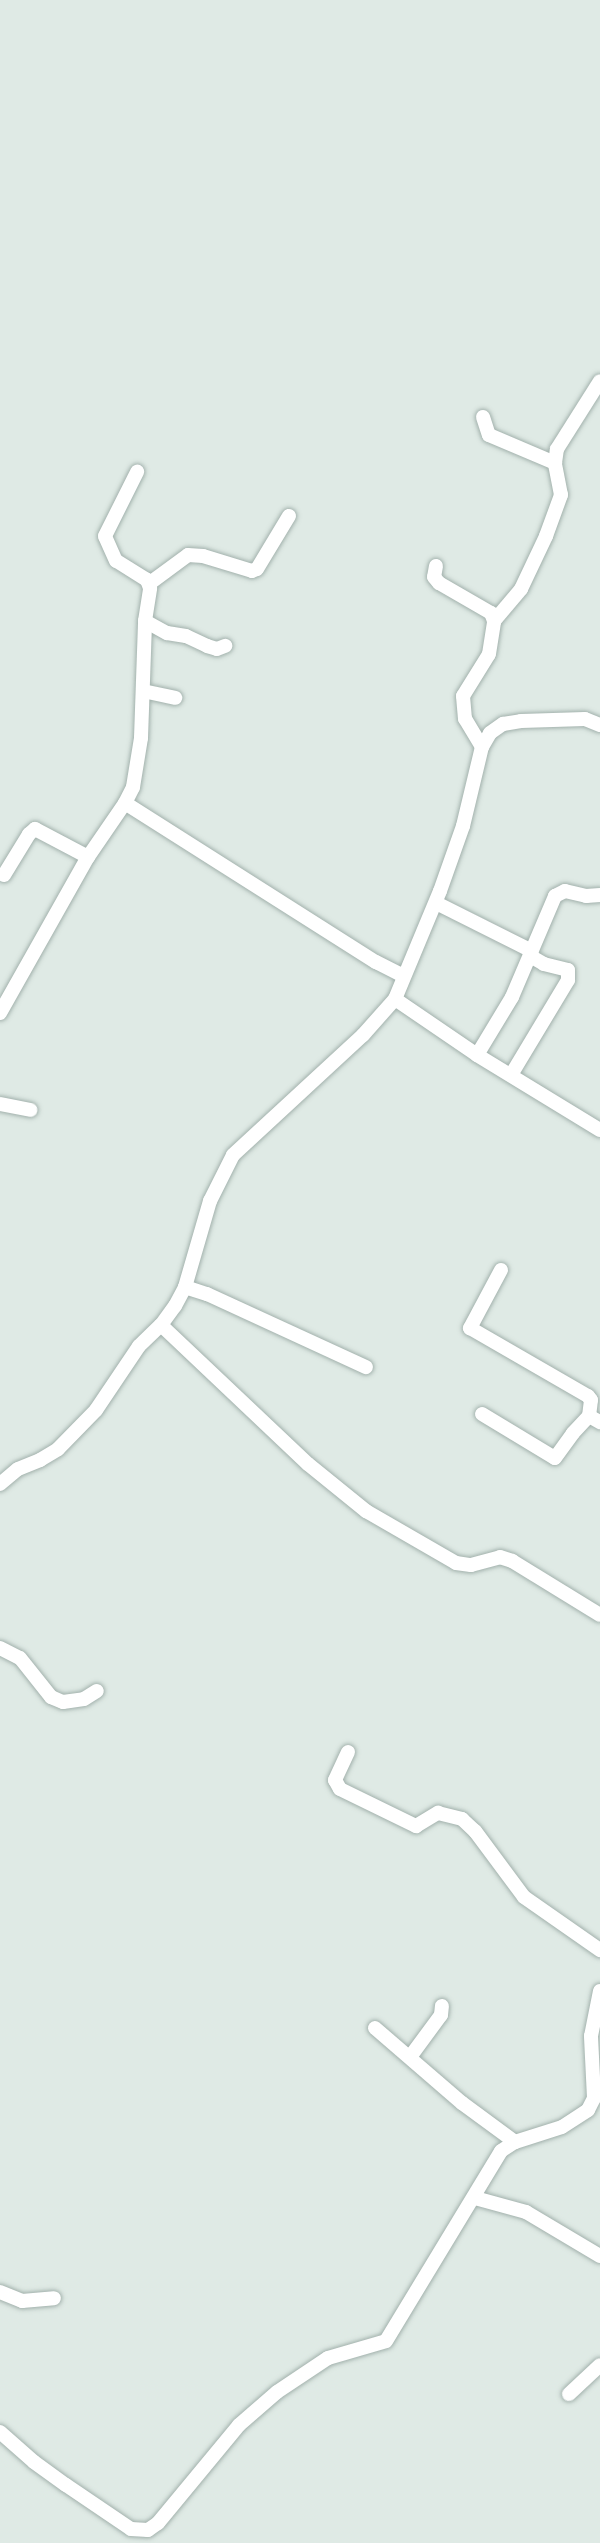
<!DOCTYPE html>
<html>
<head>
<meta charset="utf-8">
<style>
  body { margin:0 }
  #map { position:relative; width:600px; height:2543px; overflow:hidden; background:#dfeae5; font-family:Arial,sans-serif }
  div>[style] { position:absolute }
  .roads { filter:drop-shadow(0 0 2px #a2b1ac) drop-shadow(0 0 2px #a2b1ac) }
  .minor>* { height:14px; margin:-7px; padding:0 7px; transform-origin:7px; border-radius:7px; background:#fff }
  span { translate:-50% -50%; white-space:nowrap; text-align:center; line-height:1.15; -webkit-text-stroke:6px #eff7f3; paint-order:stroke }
</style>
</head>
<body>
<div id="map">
  <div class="roads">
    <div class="minor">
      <div style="left:483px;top:417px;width:19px;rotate:72deg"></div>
      <div style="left:489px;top:435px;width:72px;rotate:23deg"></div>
      <div style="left:436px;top:566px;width:11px;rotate:100deg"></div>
      <div style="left:434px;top:577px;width:8px;rotate:50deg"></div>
      <div style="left:439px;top:583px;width:60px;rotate:30deg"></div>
      <div style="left:491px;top:613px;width:9px;rotate:69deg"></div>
      <div style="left:150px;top:583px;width:47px;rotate:-36.4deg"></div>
      <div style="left:188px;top:555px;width:15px;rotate:4deg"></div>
      <div style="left:203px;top:556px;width:51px;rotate:17deg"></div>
      <div style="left:252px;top:571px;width:5px;rotate:-22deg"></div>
      <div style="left:257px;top:569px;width:62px;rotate:-58.9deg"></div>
      <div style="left:145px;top:621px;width:25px;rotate:29deg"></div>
      <div style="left:167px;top:633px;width:19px;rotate:9deg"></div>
      <div style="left:186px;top:636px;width:23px;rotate:25deg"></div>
      <div style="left:207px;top:646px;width:10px;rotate:17deg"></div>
      <div style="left:217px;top:649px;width:9px;rotate:-21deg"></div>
      <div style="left:143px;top:691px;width:33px;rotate:12deg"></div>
      <div style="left:482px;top:747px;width:33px;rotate:-121deg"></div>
      <div style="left:465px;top:719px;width:23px;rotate:-95deg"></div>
      <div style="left:463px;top:696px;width:49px;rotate:-58.2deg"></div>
      <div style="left:489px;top:654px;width:33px;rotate:-81deg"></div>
      <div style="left:494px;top:621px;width:42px;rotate:-49.8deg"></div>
      <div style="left:521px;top:589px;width:59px;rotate:-64.7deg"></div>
      <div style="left:546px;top:536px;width:44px;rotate:-69.9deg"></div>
      <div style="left:561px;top:495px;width:33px;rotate:-101deg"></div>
      <div style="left:555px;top:463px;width:14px;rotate:-82deg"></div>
      <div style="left:557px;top:449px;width:80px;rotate:-57.7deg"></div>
      <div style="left:125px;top:803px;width:18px;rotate:-63deg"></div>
      <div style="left:133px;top:787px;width:50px;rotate:-80.7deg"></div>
      <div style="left:141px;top:738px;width:117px;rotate:-88deg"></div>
      <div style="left:145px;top:621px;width:33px;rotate:-81deg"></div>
      <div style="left:150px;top:588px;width:9px;rotate:-111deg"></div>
      <div style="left:147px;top:580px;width:36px;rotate:-148deg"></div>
      <div style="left:116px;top:561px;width:27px;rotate:-114deg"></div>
      <div style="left:105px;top:536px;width:72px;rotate:-63.4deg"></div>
      <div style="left:4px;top:875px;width:48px;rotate:-58.6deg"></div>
      <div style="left:29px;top:834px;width:8px;rotate:-40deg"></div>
      <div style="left:35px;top:829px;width:60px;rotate:27.8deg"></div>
      <div style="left:436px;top:903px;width:107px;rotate:26.6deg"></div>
      <div style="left:395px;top:999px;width:99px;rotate:34.3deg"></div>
      <div style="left:477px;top:1055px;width:144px;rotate:31.4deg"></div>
      <div style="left:0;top:1013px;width:179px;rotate:-60.6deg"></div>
      <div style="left:88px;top:857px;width:65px;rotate:-55.6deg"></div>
      <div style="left:125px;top:803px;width:297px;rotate:32.4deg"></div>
      <div style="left:376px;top:962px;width:31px;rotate:27deg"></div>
      <div style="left:477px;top:1055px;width:68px;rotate:-58.9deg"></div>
      <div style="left:512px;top:997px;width:110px;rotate:-66.9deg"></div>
      <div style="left:555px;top:896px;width:11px;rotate:-27deg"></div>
      <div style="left:565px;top:891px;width:22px;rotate:13deg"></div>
      <div style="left:586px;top:896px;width:14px;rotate:-4deg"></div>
      <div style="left:511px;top:1075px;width:111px;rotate:-59deg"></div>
      <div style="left:568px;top:980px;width:10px;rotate:-90deg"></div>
      <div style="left:568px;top:970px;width:25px;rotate:-166deg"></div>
      <div style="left:544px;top:964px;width:16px;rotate:-150deg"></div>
      <div style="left:0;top:1104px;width:31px;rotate:11deg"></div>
      <div style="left:501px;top:1270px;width:66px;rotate:118.1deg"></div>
      <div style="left:470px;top:1328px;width:136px;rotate:30deg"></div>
      <div style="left:588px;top:1396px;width:5px;rotate:53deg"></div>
      <div style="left:591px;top:1400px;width:16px;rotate:97deg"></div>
      <div style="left:185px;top:1287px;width:23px;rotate:18deg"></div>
      <div style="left:207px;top:1294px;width:175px;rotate:24.7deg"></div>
      <div style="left:161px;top:1325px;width:202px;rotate:43.4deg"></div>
      <div style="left:308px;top:1464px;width:75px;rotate:39deg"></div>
      <div style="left:366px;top:1511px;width:104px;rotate:30deg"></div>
      <div style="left:456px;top:1563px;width:15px;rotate:8deg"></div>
      <div style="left:471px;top:1565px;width:30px;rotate:-15deg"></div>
      <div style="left:500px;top:1557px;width:13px;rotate:18deg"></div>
      <div style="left:512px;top:1561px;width:103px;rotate:31.5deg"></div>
      <div style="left:482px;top:1414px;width:85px;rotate:31.1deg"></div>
      <div style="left:555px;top:1458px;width:31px;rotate:-54deg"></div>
      <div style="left:573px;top:1433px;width:23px;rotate:-47deg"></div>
      <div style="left:589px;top:1416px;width:13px;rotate:29deg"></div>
      <div style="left:0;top:1484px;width:23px;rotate:-40deg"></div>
      <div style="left:18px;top:1469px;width:24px;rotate:-22deg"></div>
      <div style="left:40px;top:1460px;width:21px;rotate:-31deg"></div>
      <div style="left:58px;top:1449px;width:54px;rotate:-45.7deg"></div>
      <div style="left:96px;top:1410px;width:77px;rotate:-56.1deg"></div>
      <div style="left:139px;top:1346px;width:30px;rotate:-44deg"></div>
      <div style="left:161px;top:1325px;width:24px;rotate:-54deg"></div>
      <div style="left:175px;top:1306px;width:21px;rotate:-62deg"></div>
      <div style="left:185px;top:1287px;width:90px;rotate:-73.8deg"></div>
      <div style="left:210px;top:1201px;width:51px;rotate:-63.4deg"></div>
      <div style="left:233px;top:1155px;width:177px;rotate:-42.7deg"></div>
      <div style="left:363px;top:1035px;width:48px;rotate:-48.4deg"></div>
      <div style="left:395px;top:999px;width:117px;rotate:-67.4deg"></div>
      <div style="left:440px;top:891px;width:69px;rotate:-70.5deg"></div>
      <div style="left:463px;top:826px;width:81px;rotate:-76.5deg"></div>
      <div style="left:482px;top:747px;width:16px;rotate:-60deg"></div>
      <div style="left:490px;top:733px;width:16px;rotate:-35deg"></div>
      <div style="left:503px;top:724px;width:18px;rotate:-9deg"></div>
      <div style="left:521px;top:721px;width:64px;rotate:-1.8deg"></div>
      <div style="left:585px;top:719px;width:16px;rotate:22deg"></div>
      <div style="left:0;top:1648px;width:22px;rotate:27deg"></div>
      <div style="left:20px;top:1658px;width:50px;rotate:51.5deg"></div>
      <div style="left:51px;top:1697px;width:13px;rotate:23deg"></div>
      <div style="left:63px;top:1702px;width:21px;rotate:-8deg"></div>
      <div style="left:84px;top:1699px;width:15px;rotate:-32deg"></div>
      <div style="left:348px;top:1752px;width:31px;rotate:115deg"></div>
      <div style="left:335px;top:1780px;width:10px;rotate:61deg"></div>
      <div style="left:340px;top:1789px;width:85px;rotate:26deg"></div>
      <div style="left:416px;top:1826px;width:26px;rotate:-31deg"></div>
      <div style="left:438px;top:1813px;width:25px;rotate:14deg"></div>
      <div style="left:462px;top:1819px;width:18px;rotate:43deg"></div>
      <div style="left:475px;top:1831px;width:82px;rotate:53.4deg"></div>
      <div style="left:524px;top:1897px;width:93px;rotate:34.9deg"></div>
      <div style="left:375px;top:2028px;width:115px;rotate:40.8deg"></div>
      <div style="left:462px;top:2103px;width:66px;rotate:36.3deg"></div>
      <div style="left:410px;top:2057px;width:52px;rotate:-53.6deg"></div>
      <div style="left:441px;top:2015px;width:9px;rotate:-84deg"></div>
      <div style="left:475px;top:2198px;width:53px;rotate:15.4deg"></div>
      <div style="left:526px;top:2212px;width:86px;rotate:30.7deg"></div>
      <div style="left:0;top:2292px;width:24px;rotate:22deg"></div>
      <div style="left:22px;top:2301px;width:32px;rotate:-5deg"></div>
      <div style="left:569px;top:2394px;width:42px;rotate:-43.1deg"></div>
      <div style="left:0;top:2432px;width:45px;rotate:41.4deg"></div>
      <div style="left:34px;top:2462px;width:39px;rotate:36deg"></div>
      <div style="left:66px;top:2485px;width:78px;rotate:34.1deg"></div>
      <div style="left:131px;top:2529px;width:17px;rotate:3deg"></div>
      <div style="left:148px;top:2530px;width:12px;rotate:-35deg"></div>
      <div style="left:158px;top:2523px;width:127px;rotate:-50.4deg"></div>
      <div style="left:239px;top:2425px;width:50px;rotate:-41deg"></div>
      <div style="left:277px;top:2392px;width:61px;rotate:-33.7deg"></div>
      <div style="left:328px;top:2358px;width:60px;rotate:-16.3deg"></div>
      <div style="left:386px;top:2341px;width:222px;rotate:-58.8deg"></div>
      <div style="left:501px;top:2151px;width:17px;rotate:-33deg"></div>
      <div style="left:515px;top:2142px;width:49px;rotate:-17.7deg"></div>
      <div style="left:562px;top:2127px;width:31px;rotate:-33deg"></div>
      <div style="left:588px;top:2110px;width:13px;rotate:-63deg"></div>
      <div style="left:594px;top:2098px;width:62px;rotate:-92.8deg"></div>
      <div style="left:591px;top:2036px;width:46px;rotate:-78.7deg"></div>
    </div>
  </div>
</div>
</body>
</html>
